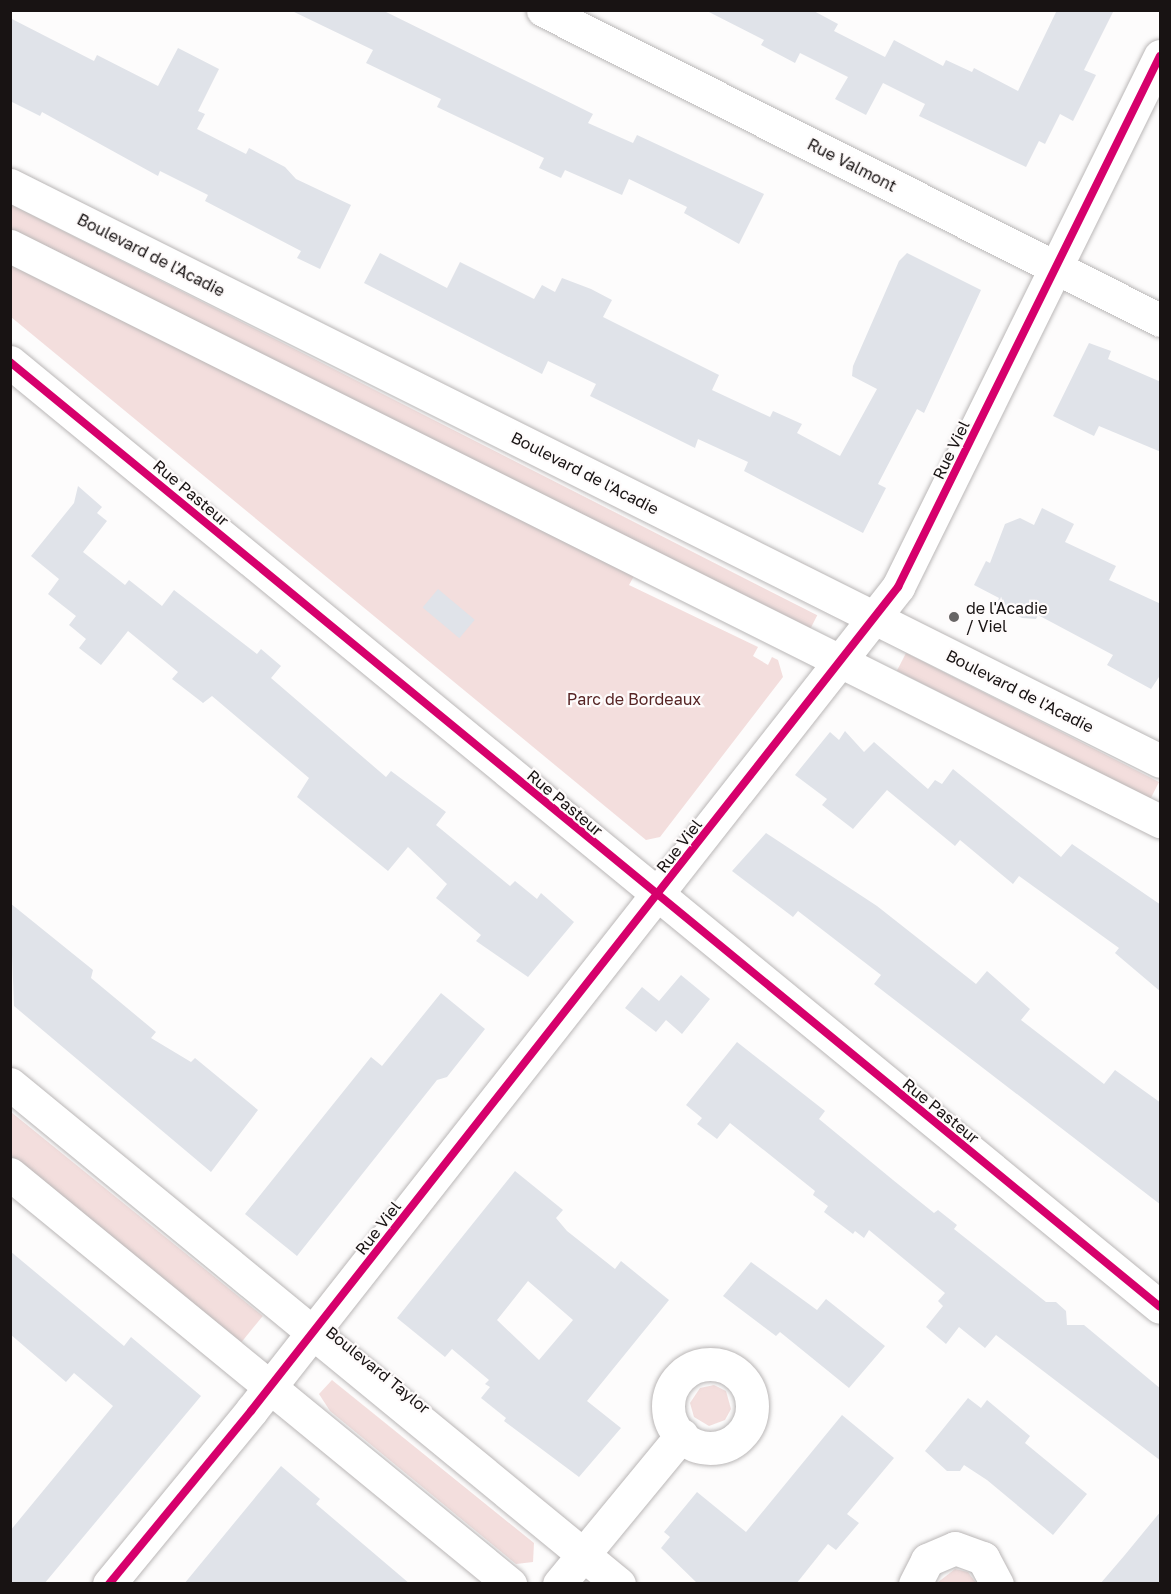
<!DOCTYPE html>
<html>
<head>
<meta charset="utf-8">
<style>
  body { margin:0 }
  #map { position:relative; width:1171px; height:1594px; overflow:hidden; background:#fdfcfc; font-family:"Golos Text",sans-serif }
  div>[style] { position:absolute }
  .green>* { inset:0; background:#f3dedd; transform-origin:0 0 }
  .building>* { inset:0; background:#e0e3e9; transform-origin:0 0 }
  .roads { filter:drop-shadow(0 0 2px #bab7b7) drop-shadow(0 0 2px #bab7b7) }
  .minor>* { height:33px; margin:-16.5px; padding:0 16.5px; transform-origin:16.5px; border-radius:16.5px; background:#fff }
  .minor>.ring { margin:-16.5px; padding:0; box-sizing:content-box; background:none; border:33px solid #fff; border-radius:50% }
  .secondary>* { height:33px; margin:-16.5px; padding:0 16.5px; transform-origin:16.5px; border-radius:16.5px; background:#fff }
  .cycleway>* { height:8px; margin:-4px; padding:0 4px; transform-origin:4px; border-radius:4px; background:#d6006c }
  .dots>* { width:16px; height:16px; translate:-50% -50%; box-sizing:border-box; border:3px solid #fefbfb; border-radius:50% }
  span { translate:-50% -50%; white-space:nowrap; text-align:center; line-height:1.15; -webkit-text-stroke:4.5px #fefbfb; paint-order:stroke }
  .street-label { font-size:16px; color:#181313 }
  .poi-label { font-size:16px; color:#181313 }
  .left { translate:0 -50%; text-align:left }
  .park-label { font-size:16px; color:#562424 }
  .frame { position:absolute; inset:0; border:12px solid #181313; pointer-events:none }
</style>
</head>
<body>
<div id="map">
  <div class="green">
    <div style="left:10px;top:204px;width:906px;height:25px;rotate:27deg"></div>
    <div style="clip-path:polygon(10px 265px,634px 576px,629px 585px,758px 647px,753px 656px,768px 665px,772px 657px,778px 660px,783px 677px,660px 837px,646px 840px,11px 317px)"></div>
    <div style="left:906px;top:653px;width:284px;height:20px;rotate:27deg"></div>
    <div style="left:11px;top:1112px;width:324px;height:34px;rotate:39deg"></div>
    <div style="clip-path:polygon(332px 1380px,534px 1543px,533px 1562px,516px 1564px,330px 1411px,319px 1394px)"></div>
    <div style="clip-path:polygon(714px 1385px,726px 1391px,731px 1409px,725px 1420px,709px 1426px,694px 1417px,690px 1403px,700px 1388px)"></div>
    <div style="clip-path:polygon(955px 1569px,968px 1572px,976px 1583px,937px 1583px)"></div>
  </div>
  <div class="building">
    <div style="clip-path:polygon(290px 10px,382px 10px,593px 114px,588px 123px,633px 143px,637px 135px,764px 194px,739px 244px,684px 213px,687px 207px,629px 179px,622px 195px,565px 170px,561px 178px,539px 168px,544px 158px,437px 107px,441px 99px,366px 63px,373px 50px)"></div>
    <div style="clip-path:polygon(705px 10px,812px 10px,838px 24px,834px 31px,885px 57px,894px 40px,943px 66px,946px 60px,972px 72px,974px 68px,1018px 91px,1057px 10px,1114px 10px,1084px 70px,1096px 75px,1073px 121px,1060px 114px,1045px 144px,1039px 141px,1026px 167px,919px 116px,925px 104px,883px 83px,866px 115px,835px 99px,848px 77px,800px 53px,795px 63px,761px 45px,764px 40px)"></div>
    <div style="clip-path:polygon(10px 18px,94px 61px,97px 55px,158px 86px,178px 48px,219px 69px,198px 111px,205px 114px,197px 129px,246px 154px,249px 148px,285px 167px,296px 179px,351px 205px,320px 269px,297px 258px,301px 251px,205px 201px,208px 195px,160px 171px,158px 176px,42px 112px,40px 116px,10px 101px)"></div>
    <div style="clip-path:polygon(380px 253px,447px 288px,460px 262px,534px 299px,542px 285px,555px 292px,562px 278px,591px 289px,612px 300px,603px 317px,719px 375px,712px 390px,770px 417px,773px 411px,802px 424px,797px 433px,840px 456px,877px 389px,852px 376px,853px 366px,899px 261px,907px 253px,981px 290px,924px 413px,917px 409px,878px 484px,886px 488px,863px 533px,744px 471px,748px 462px,698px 439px,695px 448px,590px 396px,596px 384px,548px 361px,542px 374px,364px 283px)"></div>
    <div style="clip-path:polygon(1089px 343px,1111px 351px,1108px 359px,1161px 382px,1161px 452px,1099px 426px,1094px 436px,1053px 416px)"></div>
    <div style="clip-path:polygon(78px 486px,102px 507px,97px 513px,107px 521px,83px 552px,125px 585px,129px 580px,162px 606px,174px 590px,257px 654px,261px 649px,281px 666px,271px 678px,386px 777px,391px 771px,446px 812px,436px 825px,510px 886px,515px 881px,537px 899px,541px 893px,574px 922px,528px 977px,476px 941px,481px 935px,436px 898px,447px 884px,408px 847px,388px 871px,297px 797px,309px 778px,212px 696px,203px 703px,172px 679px,178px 672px,128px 631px,101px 665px,79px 648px,86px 639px,69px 625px,76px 616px,48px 594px,59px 579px,31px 556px,74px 503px)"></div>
    <div style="clip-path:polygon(1042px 508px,1074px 524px,1065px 542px,1116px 566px,1109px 580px,1161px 604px,1161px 674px,1151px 689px,1107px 665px,1113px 655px,1038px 615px,1036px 619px,1022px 618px,996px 605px,999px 598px,974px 585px,986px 561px,990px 563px,1005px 524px,1020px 518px,1034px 525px)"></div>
    <div style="left:438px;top:589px;width:48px;height:24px;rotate:40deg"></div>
    <div style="clip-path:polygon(845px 731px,864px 752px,874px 742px,928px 789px,935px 780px,942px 784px,953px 769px,1061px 857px,1072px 844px,1161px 905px,1161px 992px,1115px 953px,1119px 948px,1019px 876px,1013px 884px,960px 840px,955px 846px,887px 790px,853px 829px,822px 805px,827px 799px,795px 775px,830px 732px,839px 740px)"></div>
    <div style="clip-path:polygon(766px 833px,877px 906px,976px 984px,987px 971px,1030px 1009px,1021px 1020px,1104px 1084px,1115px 1070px,1161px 1103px,1161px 1205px,874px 984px,881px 975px,798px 911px,793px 917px,732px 871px)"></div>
    <div style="clip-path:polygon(10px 903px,93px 970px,91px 978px,156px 1032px,151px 1038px,191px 1062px,195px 1058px,258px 1110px,211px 1172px,14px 1006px)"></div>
    <div style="clip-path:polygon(681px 975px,710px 999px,682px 1034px,666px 1020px,656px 1032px,625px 1008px,642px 987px,659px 1001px)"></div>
    <div style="clip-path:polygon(441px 993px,485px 1029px,447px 1077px,437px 1080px,297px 1256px,245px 1214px,371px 1057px,382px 1066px)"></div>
    <div style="clip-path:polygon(737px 1042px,825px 1111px,819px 1119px,893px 1180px,934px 1213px,938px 1210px,957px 1225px,954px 1229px,1046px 1302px,1056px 1302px,1066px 1311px,1067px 1325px,1084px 1325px,1161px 1389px,1161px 1461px,996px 1335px,985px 1348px,959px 1327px,946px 1344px,926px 1327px,943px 1306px,938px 1301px,945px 1293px,869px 1230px,864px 1238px,855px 1231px,853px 1234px,824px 1212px,828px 1206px,813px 1195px,815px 1191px,730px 1123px,717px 1139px,697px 1124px,702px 1118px,686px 1105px)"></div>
    <div style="clip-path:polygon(evenodd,515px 1171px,563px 1210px,556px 1218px,567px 1231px,615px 1269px,621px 1261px,669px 1300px,587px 1401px,621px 1428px,579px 1477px,504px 1421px,506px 1418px,481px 1398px,490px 1387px,485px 1384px,489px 1380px,452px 1349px,445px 1357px,397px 1318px,515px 1171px,528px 1281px,573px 1320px,539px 1360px,497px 1320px,528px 1281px)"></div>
    <div style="clip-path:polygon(10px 1251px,124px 1346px,131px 1337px,201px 1396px,44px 1584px,10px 1584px,10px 1531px,113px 1406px,74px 1373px,66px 1382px,10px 1334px)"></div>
    <div style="clip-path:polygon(751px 1262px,817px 1310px,826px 1299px,885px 1346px,849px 1388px,780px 1332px,776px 1336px,723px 1296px)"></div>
    <div style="clip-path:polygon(968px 1398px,981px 1408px,987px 1400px,1030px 1436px,1025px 1443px,1087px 1494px,1053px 1535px,987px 1480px,964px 1465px,960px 1471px,947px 1471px,925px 1451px)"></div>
    <div style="clip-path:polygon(842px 1415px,894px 1458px,847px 1514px,859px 1523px,836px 1550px,828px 1544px,796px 1584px,698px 1584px,661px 1548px,670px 1537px,664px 1532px,697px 1492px,746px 1532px)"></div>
    <div style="clip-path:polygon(281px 1466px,320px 1499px,316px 1504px,410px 1584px,184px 1584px)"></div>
    <div style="clip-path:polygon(1161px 1511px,1161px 1584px,1100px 1584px,1124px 1556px)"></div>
  </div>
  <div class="roads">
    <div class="minor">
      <div style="left:543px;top:10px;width:690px;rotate:26.68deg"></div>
      <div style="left:10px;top:362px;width:1488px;rotate:39.41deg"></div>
      <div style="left:10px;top:1084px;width:788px;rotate:39.39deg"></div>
      <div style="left:10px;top:1174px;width:647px;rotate:39.35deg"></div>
      <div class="ring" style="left:668px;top:1364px;width:51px;height:51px"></div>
      <div style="left:109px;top:1584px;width:224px;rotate:-50.6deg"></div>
      <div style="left:251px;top:1411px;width:1048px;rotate:-51.86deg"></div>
      <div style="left:898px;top:587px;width:592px;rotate:-63.74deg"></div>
      <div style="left:559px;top:1584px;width:193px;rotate:-50.5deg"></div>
      <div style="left:915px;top:1584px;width:27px;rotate:-63deg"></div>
      <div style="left:927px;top:1560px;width:30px;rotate:-23deg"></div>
      <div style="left:955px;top:1548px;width:30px;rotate:20deg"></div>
      <div style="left:983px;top:1558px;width:30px;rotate:62deg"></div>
    </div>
    <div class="secondary">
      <div style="left:10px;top:185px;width:1286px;rotate:26.6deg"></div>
      <div style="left:10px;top:246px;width:1286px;rotate:26.57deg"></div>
    </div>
  </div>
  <div class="cycleway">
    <div style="left:10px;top:362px;width:1488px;rotate:39.41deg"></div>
    <div style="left:109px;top:1584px;width:224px;rotate:-50.6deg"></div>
    <div style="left:251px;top:1411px;width:1048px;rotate:-51.86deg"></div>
    <div style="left:898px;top:587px;width:592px;rotate:-63.74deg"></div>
  </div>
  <div class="dots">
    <div style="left:954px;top:617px;background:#686565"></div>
  </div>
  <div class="street-label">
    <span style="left:852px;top:165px;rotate:27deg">Rue Valmont</span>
    <span style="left:151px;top:255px;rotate:27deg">Boulevard de l'Acadie</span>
    <span style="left:951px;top:450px;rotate:-64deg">Rue Viel</span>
    <span style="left:585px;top:473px;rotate:27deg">Boulevard de l'Acadie</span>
    <span style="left:191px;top:493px;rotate:40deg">Rue Pasteur</span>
    <span style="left:1020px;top:691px;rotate:27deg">Boulevard de l'Acadie</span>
    <span style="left:565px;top:803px;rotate:40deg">Rue Pasteur</span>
    <span style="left:679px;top:846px;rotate:-52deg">Rue Viel</span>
    <span style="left:941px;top:1111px;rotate:39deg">Rue Pasteur</span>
    <span style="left:378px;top:1228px;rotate:-52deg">Rue Viel</span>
    <span style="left:378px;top:1370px;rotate:39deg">Boulevard Taylor</span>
  </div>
  <div class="poi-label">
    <span class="left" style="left:966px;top:617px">de l'Acadie<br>/ Viel</span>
  </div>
  <div class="park-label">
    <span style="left:634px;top:699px">Parc de Bordeaux</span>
  </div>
  <div class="frame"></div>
</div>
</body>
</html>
